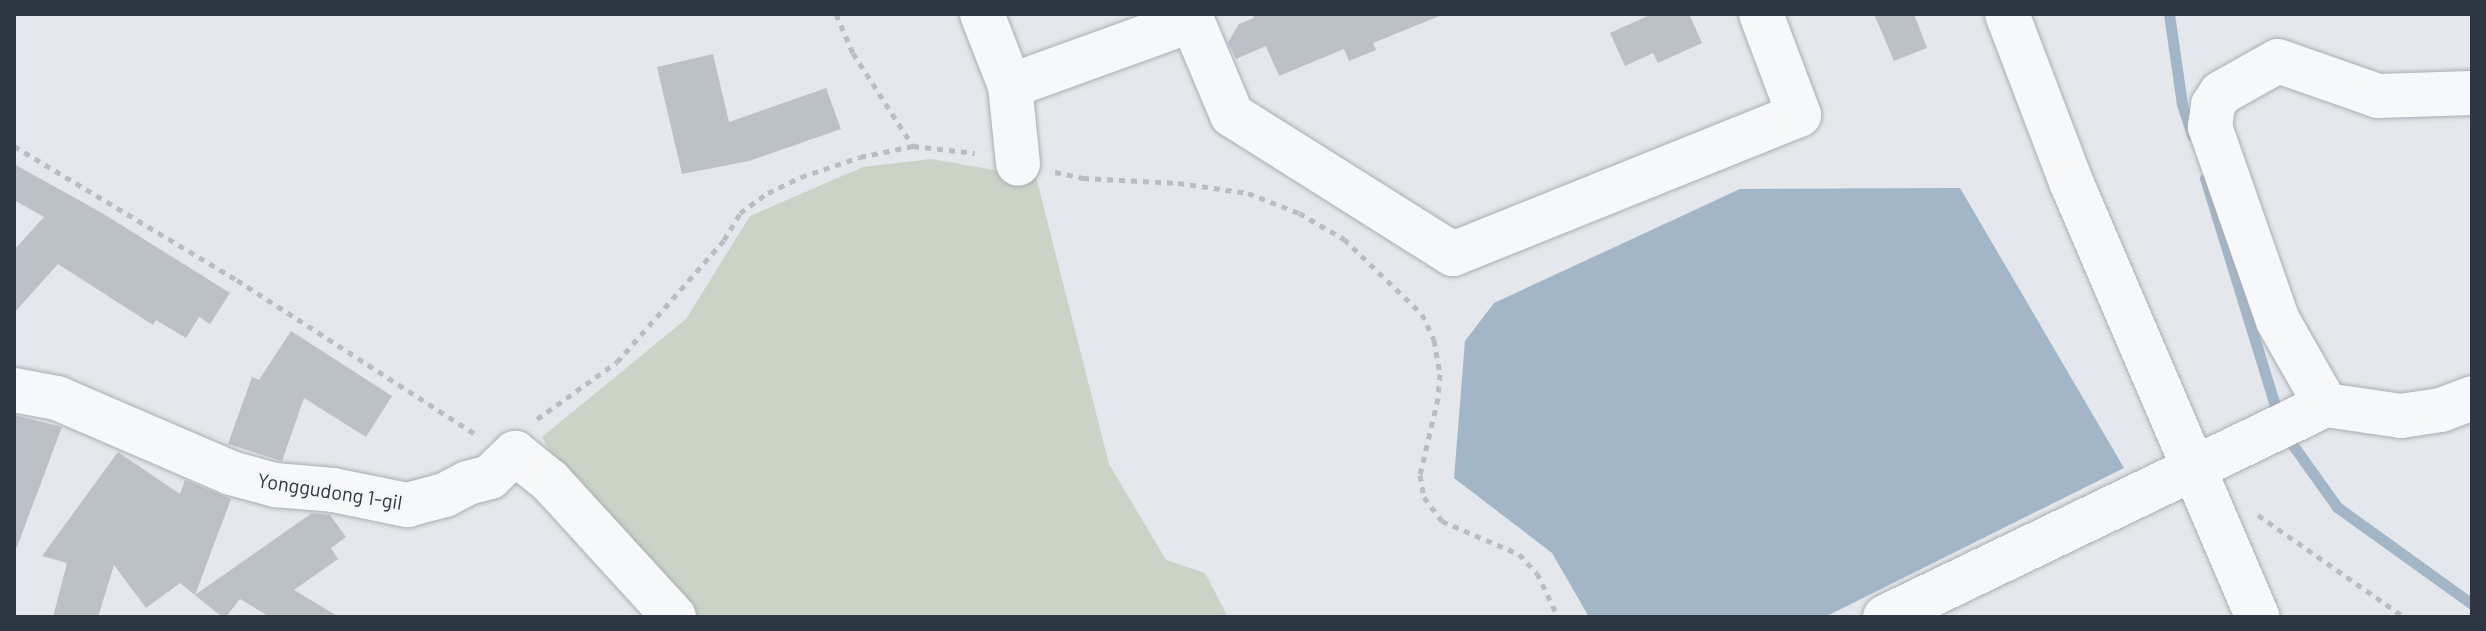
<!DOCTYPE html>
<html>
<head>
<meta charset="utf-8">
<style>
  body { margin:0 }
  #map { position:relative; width:2486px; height:631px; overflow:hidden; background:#e4e7eb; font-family:Barlow,sans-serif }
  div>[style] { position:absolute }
  .green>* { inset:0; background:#cad4c6 }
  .water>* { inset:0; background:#a3b6c7 }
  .stream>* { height:11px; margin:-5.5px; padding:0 5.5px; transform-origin:5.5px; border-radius:5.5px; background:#a3b6c7 }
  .building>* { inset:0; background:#bcc1c7 }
  .path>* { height:5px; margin-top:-2.5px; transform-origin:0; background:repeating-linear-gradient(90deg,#babec2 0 6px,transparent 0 12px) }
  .roads { filter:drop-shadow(0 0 2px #a9aeb5) drop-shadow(0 0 2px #a9aeb5) }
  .minor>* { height:44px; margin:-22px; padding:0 22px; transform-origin:22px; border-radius:22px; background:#f7f8f9 }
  span { translate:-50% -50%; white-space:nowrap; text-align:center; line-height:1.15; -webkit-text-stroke:8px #f4f6f8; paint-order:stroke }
  .street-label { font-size:20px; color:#2d3642 }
  .frame { position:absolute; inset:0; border:16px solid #2d3642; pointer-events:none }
</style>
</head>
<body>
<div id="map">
  <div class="green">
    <div style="clip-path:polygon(931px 159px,1036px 177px,1109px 464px,1166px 560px,1205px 573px,1228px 617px,695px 617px,566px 478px,542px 437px,686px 319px,750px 216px,863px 167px)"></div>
  </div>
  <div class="water">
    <div style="clip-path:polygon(1960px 188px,2124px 468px,1825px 617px,1589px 617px,1552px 553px,1454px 478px,1465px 341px,1494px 303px,1740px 189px)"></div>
  </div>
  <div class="stream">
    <div style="left:2169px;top:14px;width:91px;rotate:81.8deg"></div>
    <div style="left:2182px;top:104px;width:33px;rotate:72deg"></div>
    <div style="left:2205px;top:178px;width:251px;rotate:72.9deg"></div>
    <div style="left:2285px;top:434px;width:90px;rotate:54.5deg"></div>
    <div style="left:2337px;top:507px;width:166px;rotate:35.7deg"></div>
  </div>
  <div class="building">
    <div style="clip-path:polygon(1253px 14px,1442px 14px,1442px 15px,1373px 43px,1376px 50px,1349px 61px,1344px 49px,1279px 76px,1266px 46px,1236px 59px,1228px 42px,1239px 24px,1254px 18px)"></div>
    <div style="clip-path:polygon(1652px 14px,1689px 14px,1702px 43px,1658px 63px,1653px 53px,1625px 66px,1610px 33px)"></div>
    <div style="clip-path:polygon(1874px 14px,1914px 14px,1927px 48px,1894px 61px)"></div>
    <div style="clip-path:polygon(713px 54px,729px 122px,826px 88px,841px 129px,749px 161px,682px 174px,657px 67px)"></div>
    <div style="clip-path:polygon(14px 164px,102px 213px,230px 293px,210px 324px,199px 317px,186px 338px,156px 320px,153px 325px,58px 264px,14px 313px,14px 250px,44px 217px,14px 200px)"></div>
    <div style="clip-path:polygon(291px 331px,392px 396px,366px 437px,304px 398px,282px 461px,228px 444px,252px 377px,259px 380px)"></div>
    <div style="clip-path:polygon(14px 415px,62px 427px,17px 547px,14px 546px)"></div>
    <div style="clip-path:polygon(118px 452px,180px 494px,185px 480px,231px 499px,195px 595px,180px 583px,146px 608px,114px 565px,98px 617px,53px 617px,67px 563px,42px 556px)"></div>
    <div style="clip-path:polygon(312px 513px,330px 515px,346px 537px,331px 548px,338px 559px,294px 590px,339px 617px,270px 617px,240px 599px,226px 617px,222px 617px,195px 595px)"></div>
  </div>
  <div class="path">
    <div style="left:836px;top:14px;width:43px;rotate:66.4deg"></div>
    <div style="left:853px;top:53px;width:111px;rotate:57.2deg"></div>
    <div style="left:14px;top:146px;width:260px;rotate:31deg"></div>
    <div style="left:237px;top:280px;width:287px;rotate:32.9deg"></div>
    <div style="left:1055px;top:172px;width:29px;rotate:12deg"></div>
    <div style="left:1083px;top:178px;width:95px;rotate:3deg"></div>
    <div style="left:1178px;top:183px;width:71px;rotate:8.1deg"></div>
    <div style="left:1248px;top:193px;width:55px;rotate:21.4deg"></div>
    <div style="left:1299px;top:213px;width:52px;rotate:30deg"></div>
    <div style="left:1344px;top:239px;width:108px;rotate:43.9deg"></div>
    <div style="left:1422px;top:314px;width:29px;rotate:65deg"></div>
    <div style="left:1434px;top:340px;width:35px;rotate:80deg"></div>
    <div style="left:1440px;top:374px;width:24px;rotate:95deg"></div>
    <div style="left:1438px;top:398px;width:79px;rotate:103.2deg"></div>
    <div style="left:1420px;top:475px;width:22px;rotate:80deg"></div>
    <div style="left:1424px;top:497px;width:30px;rotate:53deg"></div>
    <div style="left:1442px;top:521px;width:84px;rotate:23.2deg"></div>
    <div style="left:1519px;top:554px;width:26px;rotate:47deg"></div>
    <div style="left:1537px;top:573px;width:49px;rotate:64.5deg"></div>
    <div style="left:537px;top:419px;width:98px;rotate:-35.5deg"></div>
    <div style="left:617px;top:362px;width:162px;rotate:-48.7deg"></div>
    <div style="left:724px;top:240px;width:31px;rotate:-59deg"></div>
    <div style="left:740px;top:213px;width:34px;rotate:-36deg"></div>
    <div style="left:768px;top:193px;width:37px;rotate:-26deg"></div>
    <div style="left:801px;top:177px;width:62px;rotate:-18.7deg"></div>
    <div style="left:860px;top:157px;width:54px;rotate:-11.7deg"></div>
    <div style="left:913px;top:146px;width:62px;rotate:6.4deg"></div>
    <div style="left:2258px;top:515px;width:178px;rotate:34.9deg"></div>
  </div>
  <div class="roads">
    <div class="minor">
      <div style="left:982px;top:14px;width:77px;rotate:68.7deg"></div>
      <div style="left:1010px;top:86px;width:78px;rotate:84.1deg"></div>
      <div style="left:2007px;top:14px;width:182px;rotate:69.1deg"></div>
      <div style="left:2072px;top:184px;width:471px;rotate:66.8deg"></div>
      <div style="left:1010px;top:86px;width:194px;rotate:-19.9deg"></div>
      <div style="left:1192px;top:20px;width:103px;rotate:67.2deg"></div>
      <div style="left:1232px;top:115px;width:261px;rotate:32.2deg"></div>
      <div style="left:1453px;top:254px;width:373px;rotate:-21.9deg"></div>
      <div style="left:1799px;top:115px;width:108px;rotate:-110.6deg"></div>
      <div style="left:14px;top:390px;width:44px;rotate:10.5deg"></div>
      <div style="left:57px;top:398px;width:189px;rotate:23.3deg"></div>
      <div style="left:231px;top:473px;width:46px;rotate:15.3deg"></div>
      <div style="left:275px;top:485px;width:58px;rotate:4.9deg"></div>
      <div style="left:333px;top:490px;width:76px;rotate:11.5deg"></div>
      <div style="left:407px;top:505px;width:39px;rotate:-15deg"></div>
      <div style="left:445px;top:495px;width:26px;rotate:-28deg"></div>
      <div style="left:468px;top:483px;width:23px;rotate:-15deg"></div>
      <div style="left:490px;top:477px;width:35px;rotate:-44deg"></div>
      <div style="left:515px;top:453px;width:45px;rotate:38.7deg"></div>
      <div style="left:550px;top:481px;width:184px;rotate:47.6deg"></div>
      <div style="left:2326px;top:405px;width:97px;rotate:-119.7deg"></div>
      <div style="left:2278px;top:321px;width:206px;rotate:-109.3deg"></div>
      <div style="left:2210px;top:127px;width:22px;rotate:-82deg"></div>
      <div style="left:2213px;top:105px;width:14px;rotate:-56deg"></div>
      <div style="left:2221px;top:93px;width:65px;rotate:-29.3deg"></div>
      <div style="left:2278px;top:61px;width:106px;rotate:19.3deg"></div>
      <div style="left:2378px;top:96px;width:94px;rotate:-1.8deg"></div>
      <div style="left:1885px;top:617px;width:489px;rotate:-25.7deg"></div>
      <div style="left:2326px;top:405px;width:76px;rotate:8.3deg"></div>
      <div style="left:2401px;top:416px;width:40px;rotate:-8.5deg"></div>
      <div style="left:2441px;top:410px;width:33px;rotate:-21deg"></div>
    </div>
  </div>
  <div class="street-label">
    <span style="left:330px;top:491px;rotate:9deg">Yonggudong 1-gil</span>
  </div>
  <div class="frame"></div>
</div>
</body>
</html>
